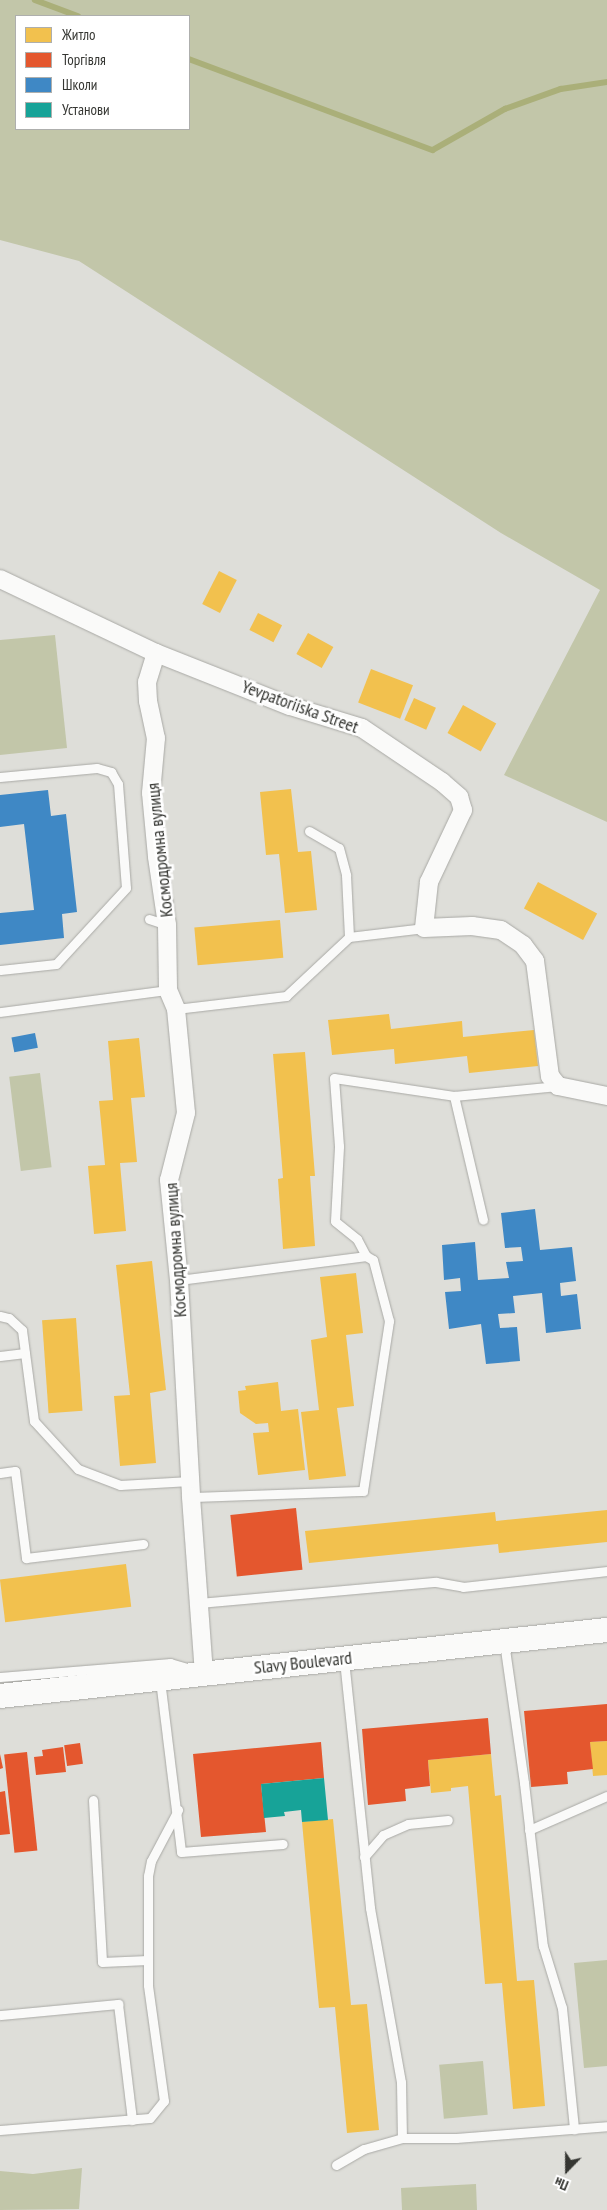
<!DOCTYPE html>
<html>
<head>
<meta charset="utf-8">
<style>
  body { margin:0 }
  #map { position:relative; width:607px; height:2210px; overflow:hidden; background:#deded9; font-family:"PT Sans Narrow",sans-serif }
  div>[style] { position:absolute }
  .green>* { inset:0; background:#c2c6a9; transform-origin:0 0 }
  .homes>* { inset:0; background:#f2c14e; transform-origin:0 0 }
  .shops>* { inset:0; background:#e4572e; transform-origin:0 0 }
  .schools>* { inset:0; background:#3f88c5; transform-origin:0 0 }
  .public>* { inset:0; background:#17a398 }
  .stream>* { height:5.5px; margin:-2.75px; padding:0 2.75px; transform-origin:2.75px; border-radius:2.75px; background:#aaaf79 }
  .roads { filter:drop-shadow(0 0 1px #a9a9a5) drop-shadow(0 0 1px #a9a9a5) }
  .lane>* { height:9px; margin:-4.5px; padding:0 4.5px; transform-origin:4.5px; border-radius:4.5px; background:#fafaf9 }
  .street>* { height:18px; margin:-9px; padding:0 9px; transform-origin:9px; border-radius:9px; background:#fafaf9 }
  .secondary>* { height:24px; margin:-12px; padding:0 12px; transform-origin:12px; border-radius:12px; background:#fafaf9 }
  span { translate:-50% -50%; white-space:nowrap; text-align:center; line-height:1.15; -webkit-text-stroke:5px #fff; paint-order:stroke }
  .street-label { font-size:18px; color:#353632 }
  .legend { position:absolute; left:15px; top:15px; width:175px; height:115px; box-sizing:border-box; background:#fff; border:1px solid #aeafad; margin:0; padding:6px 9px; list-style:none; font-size:15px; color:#353632 }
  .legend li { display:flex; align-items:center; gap:10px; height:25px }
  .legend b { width:25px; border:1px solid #aeafad }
  .north { position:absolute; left:542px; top:2145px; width:50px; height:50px; -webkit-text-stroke:4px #fff; paint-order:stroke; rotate:202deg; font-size:14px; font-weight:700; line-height:20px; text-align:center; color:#353632 }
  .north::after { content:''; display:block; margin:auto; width:18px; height:22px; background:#353632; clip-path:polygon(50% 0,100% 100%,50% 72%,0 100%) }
</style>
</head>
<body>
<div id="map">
  <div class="green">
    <div style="clip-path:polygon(evenodd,0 0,607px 0,607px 822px,504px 775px,600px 590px,501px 533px,79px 261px,0 240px,0 0,16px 16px,189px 16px,189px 129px,16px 129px,16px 16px)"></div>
    <div style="clip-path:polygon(55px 635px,67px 748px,0 755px,0 640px)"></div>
    <div style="left:40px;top:1073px;width:95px;height:31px;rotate:83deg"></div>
    <div style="clip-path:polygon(607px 1960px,607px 2066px,584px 2068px,574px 1963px)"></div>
    <div style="left:483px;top:2061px;width:54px;height:44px;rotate:85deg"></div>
    <div style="clip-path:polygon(82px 2168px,79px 2209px,0 2210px,0 2171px,33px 2174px)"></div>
    <div style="clip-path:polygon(476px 2184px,477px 2210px,402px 2210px,401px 2188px)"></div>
  </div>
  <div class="homes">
    <div style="left:219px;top:571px;width:20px;height:37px;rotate:27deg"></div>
    <div style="left:258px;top:613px;width:27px;height:19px;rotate:27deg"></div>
    <div style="left:308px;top:633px;width:29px;height:24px;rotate:29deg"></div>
    <div style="left:371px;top:669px;width:45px;height:36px;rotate:21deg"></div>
    <div style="left:414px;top:698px;width:24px;height:24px;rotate:24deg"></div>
    <div style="left:463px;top:705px;width:38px;height:32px;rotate:29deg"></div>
    <div style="clip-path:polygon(291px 789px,298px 852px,311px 851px,317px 910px,285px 913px,279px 854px,266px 855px,260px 792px)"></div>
    <div style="left:538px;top:882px;width:67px;height:30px;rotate:28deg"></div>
    <div style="left:280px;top:920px;width:38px;height:86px;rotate:85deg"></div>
    <div style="clip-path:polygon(389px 1014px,391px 1029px,462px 1021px,463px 1037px,534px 1030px,538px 1066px,469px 1073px,467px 1056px,395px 1064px,394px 1049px,332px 1055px,328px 1020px)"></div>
    <div style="clip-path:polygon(139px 1038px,145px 1097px,131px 1098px,137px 1162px,120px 1163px,126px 1231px,94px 1234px,88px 1166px,105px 1165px,99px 1101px,113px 1100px,108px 1041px)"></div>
    <div style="clip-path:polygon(305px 1052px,315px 1176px,310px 1176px,315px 1246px,283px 1249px,278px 1179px,283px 1178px,273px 1054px)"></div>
    <div style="clip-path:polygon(152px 1261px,166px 1390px,150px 1393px,156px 1463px,120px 1466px,114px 1396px,130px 1395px,116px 1265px)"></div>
    <div style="clip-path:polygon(356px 1273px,363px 1333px,346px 1335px,354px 1406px,337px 1408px,346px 1476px,309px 1480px,301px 1412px,319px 1410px,311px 1340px,327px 1337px,320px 1277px)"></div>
    <div style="left:76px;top:1318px;width:93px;height:34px;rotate:86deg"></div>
    <div style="clip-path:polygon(278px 1382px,281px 1411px,298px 1409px,305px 1470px,258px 1475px,253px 1433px,269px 1432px,268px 1423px,256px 1424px,240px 1413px,238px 1391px,246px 1390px,245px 1386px)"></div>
    <div style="clip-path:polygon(607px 1510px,607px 1542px,499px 1553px,498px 1544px,309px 1563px,305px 1531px,495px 1512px,496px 1521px)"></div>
    <div style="left:126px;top:1564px;width:43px;height:127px;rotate:83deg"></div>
    <div style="clip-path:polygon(607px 1741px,607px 1775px,593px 1776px,590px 1742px)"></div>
    <div style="clip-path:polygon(491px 1754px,495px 1796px,501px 1795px,517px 1981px,534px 1980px,545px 2106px,513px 2109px,502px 1983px,485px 1984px,468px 1786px,451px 1788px,451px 1791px,431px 1793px,428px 1760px)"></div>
    <div style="clip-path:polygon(333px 1819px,351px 2005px,367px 2004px,379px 2130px,347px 2133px,335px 2007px,319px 2008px,302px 1822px)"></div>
  </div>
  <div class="shops">
    <div style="left:296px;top:1508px;width:62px;height:66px;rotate:84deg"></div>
    <div style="clip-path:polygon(607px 1704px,607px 1741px,590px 1742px,593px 1769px,567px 1772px,568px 1784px,531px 1787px,524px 1711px)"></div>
    <div style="clip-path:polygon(488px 1718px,491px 1754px,428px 1760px,430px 1786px,405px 1789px,406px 1801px,368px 1805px,362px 1729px)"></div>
    <div style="clip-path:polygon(321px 1742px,324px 1778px,261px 1784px,266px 1832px,201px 1837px,193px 1754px)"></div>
    <div style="left:80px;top:1743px;width:21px;height:16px;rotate:82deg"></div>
    <div style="clip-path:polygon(63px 1747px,66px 1772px,36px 1775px,34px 1757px,43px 1756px,42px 1750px)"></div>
    <div style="left:27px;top:1752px;width:99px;height:23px;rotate:84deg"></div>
    <div style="clip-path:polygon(0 1754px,3px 1768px,0 1769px)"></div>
    <div style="clip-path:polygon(5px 1791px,10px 1834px,0 1835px,0 1792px)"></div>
  </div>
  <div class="schools">
    <div style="clip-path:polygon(48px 790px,51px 816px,66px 814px,77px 912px,62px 914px,64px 938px,0 945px,0 913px,34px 910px,24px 824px,0 827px,0 795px)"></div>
    <div style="left:35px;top:1033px;width:15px;height:24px;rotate:79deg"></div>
    <div style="clip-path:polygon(535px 1209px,540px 1250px,572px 1247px,576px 1281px,560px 1283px,561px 1296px,577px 1294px,581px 1329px,546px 1333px,542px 1293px,513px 1296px,515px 1313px,498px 1314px,500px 1328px,517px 1327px,520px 1361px,486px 1364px,481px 1324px,449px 1329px,445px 1292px,461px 1291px,460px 1278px,444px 1280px,442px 1245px,475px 1242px,478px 1280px,509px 1278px,506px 1262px,523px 1261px,521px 1247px,505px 1248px,501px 1213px)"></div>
  </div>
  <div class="public">
    <div style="clip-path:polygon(324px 1778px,328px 1820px,302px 1822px,301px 1810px,284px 1812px,285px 1816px,264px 1818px,261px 1784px)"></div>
  </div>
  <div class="stream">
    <div style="left:35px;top:0;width:46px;rotate:20.4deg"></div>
    <div style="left:189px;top:59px;width:260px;rotate:20.5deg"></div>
    <div style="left:433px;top:150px;width:83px;rotate:-29.7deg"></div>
    <div style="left:505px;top:109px;width:59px;rotate:-19.7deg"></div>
    <div style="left:561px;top:89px;width:47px;rotate:-8.7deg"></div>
  </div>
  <div class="roads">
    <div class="lane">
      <div style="left:0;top:777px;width:97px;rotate:-5.3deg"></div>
      <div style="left:97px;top:768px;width:15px;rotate:16deg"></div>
      <div style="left:111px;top:772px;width:14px;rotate:60deg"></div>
      <div style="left:118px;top:784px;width:104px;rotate:85.6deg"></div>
      <div style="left:126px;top:888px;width:103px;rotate:132.6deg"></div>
      <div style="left:56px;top:964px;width:56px;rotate:173.9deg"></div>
      <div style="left:309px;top:831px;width:34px;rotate:30deg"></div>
      <div style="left:339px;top:848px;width:28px;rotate:75deg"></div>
      <div style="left:346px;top:875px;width:62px;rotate:87.2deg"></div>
      <div style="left:149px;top:919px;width:19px;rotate:18deg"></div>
      <div style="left:176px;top:1009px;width:111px;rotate:-6.7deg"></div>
      <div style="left:286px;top:996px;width:86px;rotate:-43.1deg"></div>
      <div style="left:349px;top:937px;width:76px;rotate:-6.8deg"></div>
      <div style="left:0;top:1012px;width:169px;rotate:-7.5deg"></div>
      <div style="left:454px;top:1096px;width:127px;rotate:76.8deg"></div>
      <div style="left:366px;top:1256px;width:19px;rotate:-118deg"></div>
      <div style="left:357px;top:1239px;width:28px;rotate:-141deg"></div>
      <div style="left:335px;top:1221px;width:75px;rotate:-86.9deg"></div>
      <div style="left:339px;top:1146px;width:68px;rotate:-94.2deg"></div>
      <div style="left:334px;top:1078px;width:121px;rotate:8.5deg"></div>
      <div style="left:454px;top:1096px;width:104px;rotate:-5.5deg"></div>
      <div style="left:179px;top:1280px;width:189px;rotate:-7.3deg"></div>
      <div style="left:366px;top:1256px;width:8px;rotate:30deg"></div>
      <div style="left:373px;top:1260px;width:63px;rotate:75.3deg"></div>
      <div style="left:389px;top:1321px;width:172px;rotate:98.7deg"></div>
      <div style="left:363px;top:1491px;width:172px;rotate:178deg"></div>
      <div style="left:0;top:1316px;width:9px;rotate:13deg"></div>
      <div style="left:9px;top:1318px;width:18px;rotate:43deg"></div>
      <div style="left:22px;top:1330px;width:92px;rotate:82.5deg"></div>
      <div style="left:34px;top:1421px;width:65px;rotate:47.5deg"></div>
      <div style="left:78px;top:1469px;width:45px;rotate:20.9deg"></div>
      <div style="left:120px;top:1485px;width:70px;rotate:-3.3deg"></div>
      <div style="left:0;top:1356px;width:25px;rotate:-7deg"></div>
      <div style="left:0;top:1473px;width:15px;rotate:-8deg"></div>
      <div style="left:15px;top:1471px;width:88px;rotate:82.8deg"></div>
      <div style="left:26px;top:1558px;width:118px;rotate:-6.8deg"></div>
      <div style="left:199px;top:1603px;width:238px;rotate:-5.1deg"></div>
      <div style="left:436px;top:1582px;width:27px;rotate:10deg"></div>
      <div style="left:463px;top:1587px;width:145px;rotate:-6.3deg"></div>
      <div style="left:504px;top:1642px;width:142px;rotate:81.9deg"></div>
      <div style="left:524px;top:1783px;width:164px;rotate:83.4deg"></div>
      <div style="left:543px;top:1946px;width:65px;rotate:73deg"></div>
      <div style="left:562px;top:2008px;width:122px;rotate:84.3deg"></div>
      <div style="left:344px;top:1660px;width:249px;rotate:84deg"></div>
      <div style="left:370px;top:1908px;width:177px;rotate:79.9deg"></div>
      <div style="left:401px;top:2082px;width:56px;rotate:89deg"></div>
      <div style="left:0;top:1677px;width:171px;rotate:-4.7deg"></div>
      <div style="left:170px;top:1663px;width:18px;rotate:16deg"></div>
      <div style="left:160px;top:1680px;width:173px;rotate:83deg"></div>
      <div style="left:181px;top:1852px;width:102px;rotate:-4.5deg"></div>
      <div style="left:93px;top:1800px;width:162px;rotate:86.8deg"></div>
      <div style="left:102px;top:1962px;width:46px;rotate:-2.5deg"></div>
      <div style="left:529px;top:1830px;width:85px;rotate:-23.6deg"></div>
      <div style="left:364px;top:1857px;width:29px;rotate:-49deg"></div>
      <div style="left:383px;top:1835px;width:27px;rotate:-24deg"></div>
      <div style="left:408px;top:1824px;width:40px;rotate:-5.7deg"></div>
      <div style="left:0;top:2015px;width:119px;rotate:-5.3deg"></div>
      <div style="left:118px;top:2004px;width:117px;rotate:83.1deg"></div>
      <div style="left:0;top:2130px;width:150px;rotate:-4.6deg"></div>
      <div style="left:150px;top:2118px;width:22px;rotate:-51deg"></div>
      <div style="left:164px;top:2101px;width:117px;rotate:-97.9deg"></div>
      <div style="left:148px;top:1985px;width:109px;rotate:-90deg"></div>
      <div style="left:148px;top:1876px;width:15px;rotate:-79deg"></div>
      <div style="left:151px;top:1861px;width:58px;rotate:-62.1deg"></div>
      <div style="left:336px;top:2165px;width:32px;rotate:-30deg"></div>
      <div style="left:364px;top:2149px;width:40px;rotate:-16deg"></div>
      <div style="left:402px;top:2138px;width:54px"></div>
      <div style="left:456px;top:2138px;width:151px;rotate:-4.5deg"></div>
    </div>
    <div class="street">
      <div style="left:0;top:579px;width:173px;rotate:25.4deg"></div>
      <div style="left:156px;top:653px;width:144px;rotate:21.6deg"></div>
      <div style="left:290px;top:706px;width:75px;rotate:17deg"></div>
      <div style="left:362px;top:728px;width:97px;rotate:34deg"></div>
      <div style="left:442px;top:782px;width:23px;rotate:41deg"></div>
      <div style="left:459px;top:797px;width:14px;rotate:73deg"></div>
      <div style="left:463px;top:810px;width:80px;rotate:115.3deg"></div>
      <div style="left:429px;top:882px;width:46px;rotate:96.2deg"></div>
      <div style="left:424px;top:928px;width:48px;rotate:-2.4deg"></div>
      <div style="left:472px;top:926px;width:29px;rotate:8deg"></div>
      <div style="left:501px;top:930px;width:27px;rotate:34deg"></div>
      <div style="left:523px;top:945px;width:20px;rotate:53deg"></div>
      <div style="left:535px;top:961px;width:116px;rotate:82.6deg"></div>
      <div style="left:550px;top:1076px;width:13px;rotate:51deg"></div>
      <div style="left:558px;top:1086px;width:50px;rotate:11.5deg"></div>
      <div style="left:156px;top:653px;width:30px;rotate:107deg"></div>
      <div style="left:147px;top:682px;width:19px;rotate:87deg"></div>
      <div style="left:148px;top:701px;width:38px;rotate:78deg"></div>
      <div style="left:156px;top:738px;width:55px;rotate:95.2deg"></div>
      <div style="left:151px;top:793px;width:64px;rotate:84.6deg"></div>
      <div style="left:157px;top:857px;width:69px;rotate:81.6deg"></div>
      <div style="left:167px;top:925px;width:65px;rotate:89.1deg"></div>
      <div style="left:168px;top:990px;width:21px;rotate:67deg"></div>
      <div style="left:176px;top:1009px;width:104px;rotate:84.5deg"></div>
      <div style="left:186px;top:1113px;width:69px;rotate:104.2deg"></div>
      <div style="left:169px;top:1180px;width:100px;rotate:84.3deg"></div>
      <div style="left:179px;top:1280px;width:217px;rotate:86.8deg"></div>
      <div style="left:191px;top:1497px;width:177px;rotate:85.8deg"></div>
    </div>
    <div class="secondary">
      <div style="left:0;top:1696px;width:611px;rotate:-6.21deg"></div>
    </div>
  </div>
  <div class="street-label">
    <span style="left:300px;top:707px;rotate:20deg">Yevpatoriiska Street</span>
    <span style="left:160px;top:850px;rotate:-96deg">Космодромна вулиця</span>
    <span style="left:176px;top:1250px;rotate:-94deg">Космодромна вулиця</span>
    <span style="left:303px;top:1663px;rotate:-6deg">Slavy Boulevard</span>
  </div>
  <ul class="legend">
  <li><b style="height:14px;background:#f2c14e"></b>Житло</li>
  <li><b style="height:14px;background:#e4572e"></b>Торгівля</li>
  <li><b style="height:14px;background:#3f88c5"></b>Школи</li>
  <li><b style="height:14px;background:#17a398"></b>Установи</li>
  </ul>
  <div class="north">Пн</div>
</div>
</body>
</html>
